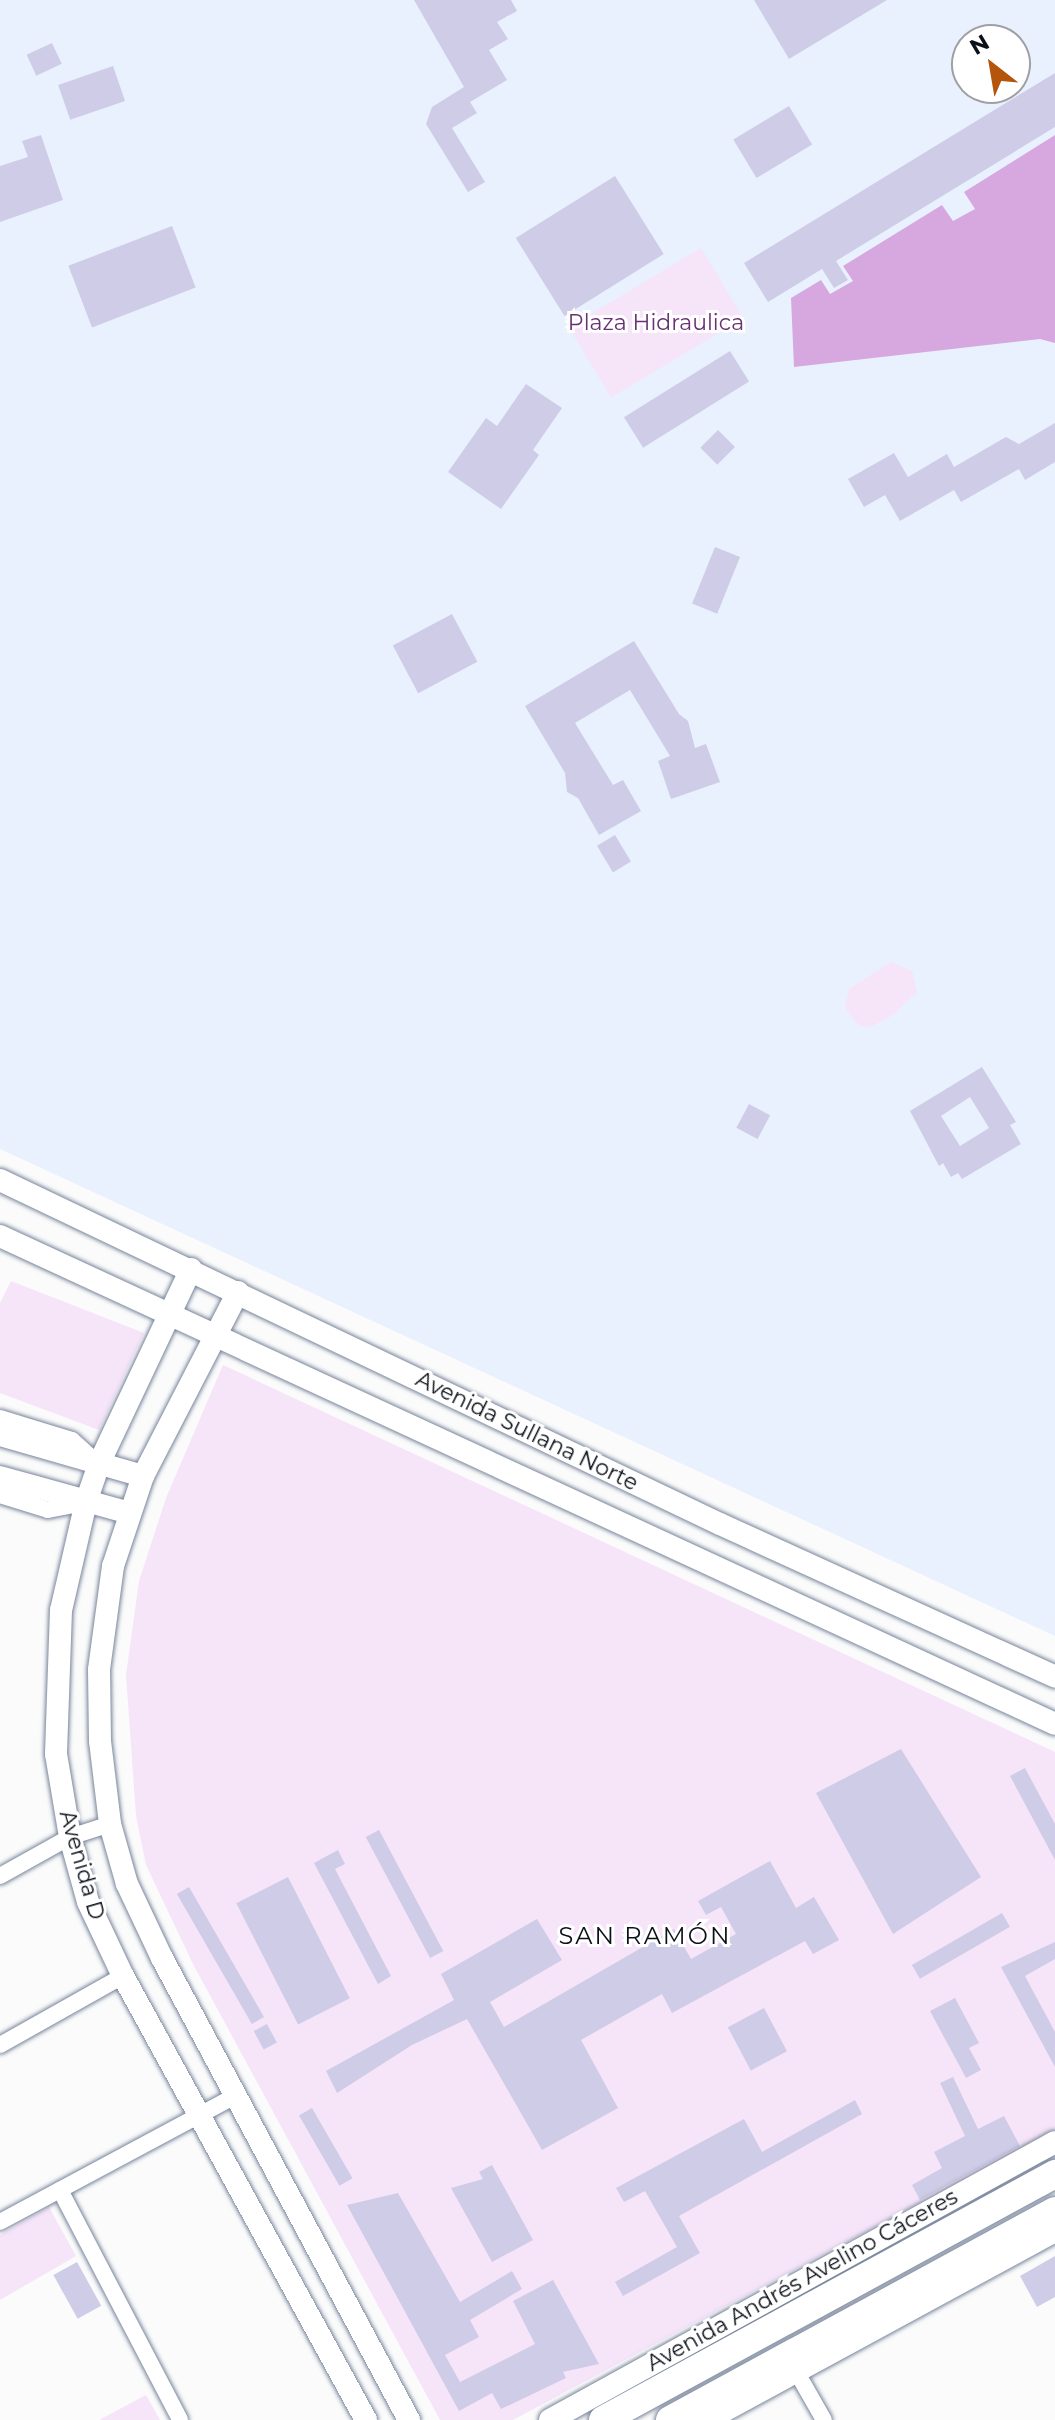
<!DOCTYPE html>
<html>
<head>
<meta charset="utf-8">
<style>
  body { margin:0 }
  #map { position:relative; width:1055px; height:2420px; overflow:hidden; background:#fbfbfb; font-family:Montserrat,sans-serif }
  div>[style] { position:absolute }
  .built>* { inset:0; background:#e9f1fe }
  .green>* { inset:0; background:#f6e4f9; transform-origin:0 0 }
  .forest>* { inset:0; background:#d6a8df }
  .building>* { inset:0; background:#cfcce7; transform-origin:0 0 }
  .roads { filter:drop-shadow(0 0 2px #78859c) drop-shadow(0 0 2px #78859c) }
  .street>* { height:16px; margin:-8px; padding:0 8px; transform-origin:8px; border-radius:8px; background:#fff }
  .secondary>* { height:22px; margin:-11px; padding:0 11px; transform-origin:11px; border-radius:11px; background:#fff }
  .highway>* { height:28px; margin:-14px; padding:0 14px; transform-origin:14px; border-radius:14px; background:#fff }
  span { translate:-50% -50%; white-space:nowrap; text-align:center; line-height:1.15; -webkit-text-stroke:6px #fff; paint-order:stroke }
  .park-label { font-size:22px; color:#683173 }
  .street-label { font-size:22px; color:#0c1119 }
  .neighbourhood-label { font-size:24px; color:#0c1119; letter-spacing:2px }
  .north { position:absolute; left:951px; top:24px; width:80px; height:80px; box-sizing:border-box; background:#fff; border:2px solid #9ea0a3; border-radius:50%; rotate:329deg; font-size:22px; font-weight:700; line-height:32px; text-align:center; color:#0c1119 }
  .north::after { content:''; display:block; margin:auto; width:28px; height:36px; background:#b5550c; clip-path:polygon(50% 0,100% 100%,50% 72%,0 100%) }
</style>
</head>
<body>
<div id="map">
  <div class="built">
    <div style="clip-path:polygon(evenodd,0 0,1055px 0,1055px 1636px,0 1149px,0 0,967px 40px,1015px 40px,1015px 88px,967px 88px,967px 40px)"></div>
  </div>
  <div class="green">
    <div style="left:701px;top:248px;width:82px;height:154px;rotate:59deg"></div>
    <div style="clip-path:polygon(891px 962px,912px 971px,917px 992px,893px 1015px,870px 1027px,860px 1026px,845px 1009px,849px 989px)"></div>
    <div style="clip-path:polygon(11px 1281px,144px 1333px,99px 1430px,0 1393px,0 1303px)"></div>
    <div style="clip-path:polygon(223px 1365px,1055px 1752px,1055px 2130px,513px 2420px,440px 2420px,193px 1964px,146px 1865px,136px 1816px,126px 1675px,139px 1581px,166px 1498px)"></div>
    <div style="clip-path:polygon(49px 2207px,76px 2256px,0 2300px,0 2235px)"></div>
    <div style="clip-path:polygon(146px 2395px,160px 2420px,99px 2420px)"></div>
  </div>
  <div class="forest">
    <div style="clip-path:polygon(1055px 135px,1055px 343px,1040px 339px,794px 367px,791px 298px,821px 280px,830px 294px,853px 281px,843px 266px,942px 205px,953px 221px,975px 209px,964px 192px)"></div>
  </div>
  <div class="building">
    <div style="clip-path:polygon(414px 0,511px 0,517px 11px,497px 22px,508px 39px,489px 50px,507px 80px,470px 102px,477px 113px,452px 128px,485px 182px,468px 192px,426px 124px,432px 107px,464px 87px)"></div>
    <div style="clip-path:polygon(754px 0,887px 0,789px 59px)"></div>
    <div style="left:52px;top:43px;width:23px;height:28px;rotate:65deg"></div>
    <div style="left:113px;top:66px;width:37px;height:58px;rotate:71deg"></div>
    <div style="clip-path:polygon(1055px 73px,1055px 127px,836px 261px,848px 280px,834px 288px,822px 269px,768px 302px,744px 263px)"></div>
    <div style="left:789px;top:106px;width:45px;height:65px;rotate:59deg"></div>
    <div style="clip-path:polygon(41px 135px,63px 200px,0 222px,0 166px,28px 157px,22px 141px)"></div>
    <div style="left:615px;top:176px;width:92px;height:117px;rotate:58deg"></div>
    <div style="left:172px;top:226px;width:66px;height:111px;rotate:69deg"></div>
    <div style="left:730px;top:351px;width:36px;height:125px;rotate:58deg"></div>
    <div style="clip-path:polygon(526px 384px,562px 408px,533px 450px,539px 455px,501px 509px,448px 472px,486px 418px,497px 426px)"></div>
    <div style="clip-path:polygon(1055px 423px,1055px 462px,1025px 480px,1019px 469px,961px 502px,954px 490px,900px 521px,885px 495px,864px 507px,848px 479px,894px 453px,908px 477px,947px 454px,954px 467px,1006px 437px,1019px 444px)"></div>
    <div style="left:718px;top:430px;width:24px;height:25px;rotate:45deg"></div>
    <div style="left:715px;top:547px;width:27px;height:61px;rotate:22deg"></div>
    <div style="left:452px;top:614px;width:54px;height:67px;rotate:62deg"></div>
    <div style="clip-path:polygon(634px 641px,679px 714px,688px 721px,695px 748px,706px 744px,720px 782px,671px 799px,658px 761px,670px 756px,630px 690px,575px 723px,613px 785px,623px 780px,641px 811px,599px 835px,578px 798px,567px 792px,565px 773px,525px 706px)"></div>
    <div style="left:615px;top:835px;width:31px;height:21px;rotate:59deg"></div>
    <div style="clip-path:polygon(evenodd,982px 1067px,1016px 1122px,1010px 1125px,1021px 1144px,962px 1179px,958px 1173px,951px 1177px,943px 1163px,939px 1166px,910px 1111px,982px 1067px,970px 1097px,989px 1128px,960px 1146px,941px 1116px,970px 1097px)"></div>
    <div style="left:749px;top:1104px;width:24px;height:27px;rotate:28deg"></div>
    <div style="clip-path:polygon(901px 1749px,981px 1877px,893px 1934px,816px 1793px)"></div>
    <div style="clip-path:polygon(1025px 1768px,1055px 1824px,1055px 1860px,1010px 1776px)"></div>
    <div style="left:379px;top:1830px;width:137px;height:15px;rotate:62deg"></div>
    <div style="clip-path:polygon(338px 1850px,345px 1864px,335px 1869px,391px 1976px,378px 1984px,314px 1863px)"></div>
    <div style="clip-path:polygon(770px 1861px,796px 1908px,814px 1897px,839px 1940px,813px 1954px,805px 1941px,672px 2013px,662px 1994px,581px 2040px,618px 2108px,542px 2150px,467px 2019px,412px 2045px,337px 2093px,326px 2071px,454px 2000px,441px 1974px,537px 1919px,562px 1960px,490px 2002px,504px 2027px,674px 1929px,691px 1959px,736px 1934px,721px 1907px,706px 1915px,698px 1901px)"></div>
    <div style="left:288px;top:1877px;width:136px;height:58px;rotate:63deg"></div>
    <div style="left:189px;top:1887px;width:150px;height:14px;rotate:60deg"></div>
    <div style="left:1002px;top:1913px;width:16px;height:104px;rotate:60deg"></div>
    <div style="clip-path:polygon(1055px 1942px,1055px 1959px,1025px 1976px,1055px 2032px,1055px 2067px,1001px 1967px)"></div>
    <div style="clip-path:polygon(955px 1998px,979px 2043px,969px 2048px,981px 2070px,966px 2078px,930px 2011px)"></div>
    <div style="left:764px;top:2008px;width:49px;height:41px;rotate:62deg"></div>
    <div style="left:267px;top:2024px;width:21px;height:15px;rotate:62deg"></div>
    <div style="clip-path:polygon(953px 2077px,978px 2129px,1004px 2116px,1020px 2146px,920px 2200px,912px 2185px,942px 2168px,934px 2152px,965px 2136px,940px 2083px)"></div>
    <div style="clip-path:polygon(855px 2100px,862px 2114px,679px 2216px,700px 2253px,623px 2296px,615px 2282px,677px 2247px,645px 2191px,624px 2202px,616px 2188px,744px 2119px,762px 2152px)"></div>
    <div style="left:312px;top:2108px;width:81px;height:15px;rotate:60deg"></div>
    <div style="clip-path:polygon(492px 2165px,533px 2240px,492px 2262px,451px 2188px,483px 2179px,479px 2172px)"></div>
    <div style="clip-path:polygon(398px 2193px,460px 2302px,512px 2271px,522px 2289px,470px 2320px,479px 2337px,445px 2355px,460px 2382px,535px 2344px,513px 2301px,553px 2280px,599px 2364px,563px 2372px,566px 2378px,501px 2409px,492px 2393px,459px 2411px,347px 2205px)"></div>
    <div style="clip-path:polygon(1055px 2256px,1055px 2297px,1037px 2307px,1020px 2276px)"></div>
    <div style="left:77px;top:2262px;width:50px;height:27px;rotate:61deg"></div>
  </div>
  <div class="roads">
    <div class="street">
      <div style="left:0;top:1418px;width:75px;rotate:17deg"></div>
      <div style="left:72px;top:1440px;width:30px;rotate:42deg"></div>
      <div style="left:0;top:1495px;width:50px;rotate:17.4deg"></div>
      <div style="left:48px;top:1510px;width:36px;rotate:-11deg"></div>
      <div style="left:0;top:1876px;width:80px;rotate:-29.1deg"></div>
      <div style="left:70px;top:1837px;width:42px;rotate:-18deg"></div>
      <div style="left:0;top:2045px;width:141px;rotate:-29.3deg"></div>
      <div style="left:60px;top:2190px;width:259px;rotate:62.4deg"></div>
      <div style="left:0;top:2222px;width:269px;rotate:-28.2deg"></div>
      <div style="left:796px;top:2371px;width:56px;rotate:60.3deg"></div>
    </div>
    <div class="secondary">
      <div style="left:0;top:1180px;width:798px;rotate:25.54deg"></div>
      <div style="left:720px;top:1524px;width:368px;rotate:24.5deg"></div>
      <div style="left:0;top:1236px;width:1162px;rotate:24.82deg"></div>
      <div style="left:191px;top:1269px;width:216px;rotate:115.3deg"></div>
      <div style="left:99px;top:1464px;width:40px;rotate:108.9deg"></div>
      <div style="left:86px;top:1502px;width:111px;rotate:103deg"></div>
      <div style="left:61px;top:1610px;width:144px;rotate:92deg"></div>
      <div style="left:56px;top:1754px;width:84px;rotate:80.4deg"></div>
      <div style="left:70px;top:1837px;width:67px;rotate:74.5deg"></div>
      <div style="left:88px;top:1902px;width:82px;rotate:64.7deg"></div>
      <div style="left:123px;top:1976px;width:506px;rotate:61.31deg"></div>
      <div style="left:238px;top:1292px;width:207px;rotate:117.3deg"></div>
      <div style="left:143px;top:1476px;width:95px;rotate:108.4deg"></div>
      <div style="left:113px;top:1566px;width:105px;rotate:97.7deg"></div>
      <div style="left:99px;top:1670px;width:71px;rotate:89.2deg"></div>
      <div style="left:100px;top:1741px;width:84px;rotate:83.1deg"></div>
      <div style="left:110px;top:1824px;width:62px;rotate:74.2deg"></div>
      <div style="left:127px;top:1884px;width:82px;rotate:64.7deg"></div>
      <div style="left:162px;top:1958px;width:524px;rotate:61.87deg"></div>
      <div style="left:0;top:1435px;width:149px;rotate:16deg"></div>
      <div style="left:0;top:1477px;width:135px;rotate:15.5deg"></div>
      <div style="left:550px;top:2420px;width:576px;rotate:-28.83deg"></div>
      <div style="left:707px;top:2420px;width:396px;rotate:-28.5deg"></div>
    </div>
    <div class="highway">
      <div style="left:603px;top:2420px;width:515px;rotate:-28.56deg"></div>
      <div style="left:670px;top:2420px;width:438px;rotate:-28.5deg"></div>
    </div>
  </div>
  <div class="park-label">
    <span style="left:656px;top:323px">Plaza Hidraulica</span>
  </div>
  <div class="street-label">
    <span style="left:527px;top:1431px;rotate:26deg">Avenida Sullana Norte</span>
    <span style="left:82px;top:1865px;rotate:74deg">Avenida D</span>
    <span style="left:802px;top:2280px;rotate:-29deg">Avenida Andrés Avelino Cáceres</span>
  </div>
  <div class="neighbourhood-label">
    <span style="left:645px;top:1936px">SAN RAMÓN</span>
  </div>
  <div class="north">N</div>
</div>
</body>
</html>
